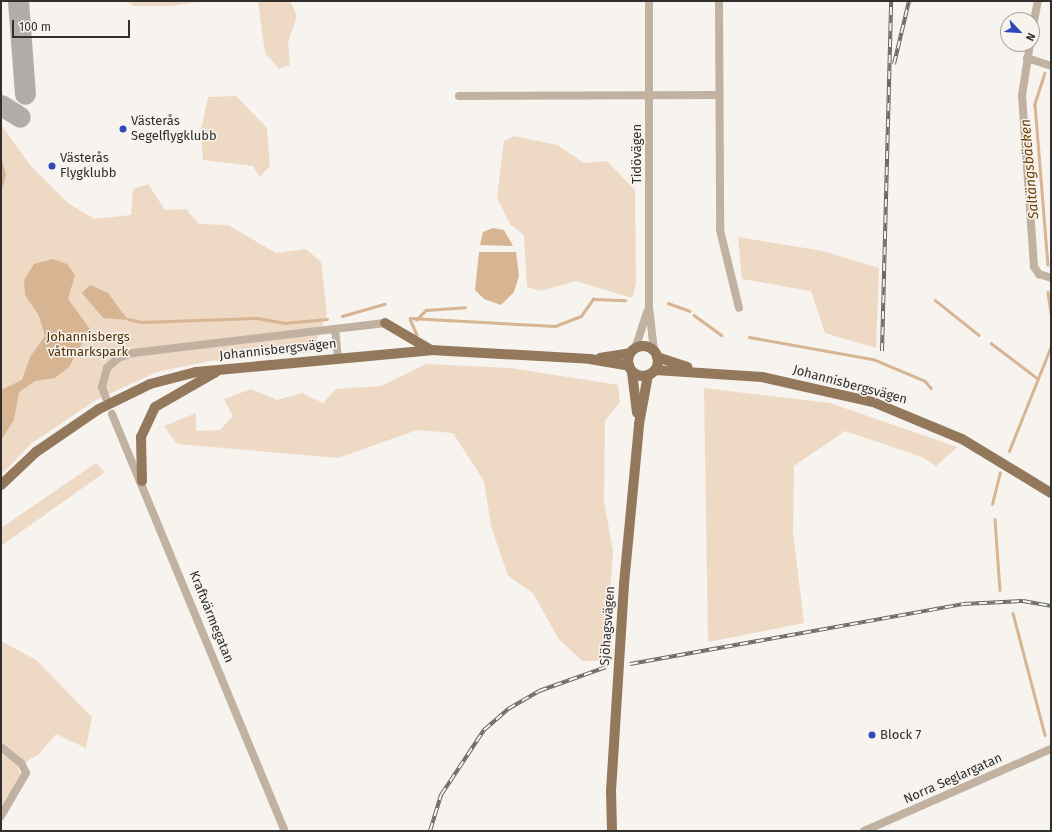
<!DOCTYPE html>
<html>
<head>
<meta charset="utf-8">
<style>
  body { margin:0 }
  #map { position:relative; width:1052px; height:832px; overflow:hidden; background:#f7f3ef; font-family:"Fira Sans",sans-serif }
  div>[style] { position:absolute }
  .green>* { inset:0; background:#eed9c4 }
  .water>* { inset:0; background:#d7b592 }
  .stream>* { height:2.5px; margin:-1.25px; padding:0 1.25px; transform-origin:1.25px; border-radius:1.25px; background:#d7b592 }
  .taxiway>* { height:21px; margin:-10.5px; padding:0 10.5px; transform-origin:10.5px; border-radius:10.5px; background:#b0adaa }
  .minor>* { height:8px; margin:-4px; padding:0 4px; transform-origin:4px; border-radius:4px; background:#c0b1a1 }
  .major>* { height:10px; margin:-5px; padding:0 5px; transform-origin:5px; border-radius:5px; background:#93785c }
  .major>.ring { margin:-5px; padding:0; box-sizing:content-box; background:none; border:10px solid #93785c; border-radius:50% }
  .rail>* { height:4px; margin-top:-2px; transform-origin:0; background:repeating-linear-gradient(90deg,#f7f3ef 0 8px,#696764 0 16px); box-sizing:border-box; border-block:1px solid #696764 }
  .dots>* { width:11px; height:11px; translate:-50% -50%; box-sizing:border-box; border:2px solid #f7f3ef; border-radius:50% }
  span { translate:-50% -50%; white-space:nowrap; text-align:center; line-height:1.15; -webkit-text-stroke:3px #f7f3ef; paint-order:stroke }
  .poi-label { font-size:13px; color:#302f2d }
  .left { translate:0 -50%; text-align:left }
  .street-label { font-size:13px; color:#302f2d }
  .park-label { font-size:13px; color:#533205 }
  .water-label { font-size:14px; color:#6d4102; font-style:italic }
  .frame { position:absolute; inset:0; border:2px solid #302f2d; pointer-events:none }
  .north { position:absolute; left:1000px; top:12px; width:40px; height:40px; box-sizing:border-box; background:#f7f3ef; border:1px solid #a7a5a1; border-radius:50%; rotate:115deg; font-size:11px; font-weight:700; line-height:16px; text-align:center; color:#302f2d }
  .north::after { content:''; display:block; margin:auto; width:14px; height:18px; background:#3049ba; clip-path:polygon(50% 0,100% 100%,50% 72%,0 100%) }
  .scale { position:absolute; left:12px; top:20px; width:118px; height:18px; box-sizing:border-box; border:2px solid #302f2d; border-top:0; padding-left:5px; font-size:12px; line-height:14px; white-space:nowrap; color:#302f2d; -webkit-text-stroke:3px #f7f3ef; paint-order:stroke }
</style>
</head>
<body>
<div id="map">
  <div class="green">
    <div style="clip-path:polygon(126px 1px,206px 1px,170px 6px,134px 6px)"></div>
    <div style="clip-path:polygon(258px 1px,290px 1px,297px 16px,288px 42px,290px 65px,279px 69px,265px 53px)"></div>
    <div style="clip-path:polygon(236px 96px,267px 128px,270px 166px,260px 177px,253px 166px,203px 160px,201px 130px,208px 97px)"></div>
    <div style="clip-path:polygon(1px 125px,31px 166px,68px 203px,94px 219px,131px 215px,133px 189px,148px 184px,165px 210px,186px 209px,199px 224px,228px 225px,276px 253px,306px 249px,321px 262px,327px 314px,312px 352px,210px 361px,157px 372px,96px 400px,32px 443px,1px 475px)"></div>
    <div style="clip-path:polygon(514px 136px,557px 145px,584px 163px,607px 161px,635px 190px,636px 284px,632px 298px,576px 281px,541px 291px,527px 287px,524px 235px,510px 224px,497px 198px,504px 141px)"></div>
    <div style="clip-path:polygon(738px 237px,823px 251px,879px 268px,876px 348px,825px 333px,811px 291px,742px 279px)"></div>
    <div style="clip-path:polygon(426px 364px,510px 368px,618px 385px,620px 402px,605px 421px,604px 501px,613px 551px,605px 661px,582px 661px,558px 638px,533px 593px,508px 576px,491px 526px,484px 481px,453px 433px,417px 430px,338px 458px,177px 444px,164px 426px,196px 413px,196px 431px,220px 430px,233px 416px,224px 399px,251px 389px,277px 400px,302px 393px,323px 403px,336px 389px,381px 386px)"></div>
    <div style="clip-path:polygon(704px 388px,830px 403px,957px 447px,936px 466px,922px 457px,845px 431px,794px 466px,793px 533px,804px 623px,708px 642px)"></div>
    <div style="clip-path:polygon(96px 463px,105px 472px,1px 546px,1px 528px)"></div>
    <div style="clip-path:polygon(1px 641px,36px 660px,92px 717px,86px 748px,56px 734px,39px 754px,17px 767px,21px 775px,1px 809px)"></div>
  </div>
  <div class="water">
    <div style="clip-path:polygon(1px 156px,6px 175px,1px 193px)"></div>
    <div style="clip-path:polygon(493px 228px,504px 230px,513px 246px,480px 245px,483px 232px)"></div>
    <div style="clip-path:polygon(479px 252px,516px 252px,519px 276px,514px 292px,501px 305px,484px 299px,475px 290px)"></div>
    <div style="clip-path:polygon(53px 259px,67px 264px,75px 275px,68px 299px,90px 329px,69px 367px,55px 378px,35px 381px,19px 392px,14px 420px,1px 440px,1px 390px,22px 380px,30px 357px,45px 336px,39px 316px,25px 295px,24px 280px,34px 264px)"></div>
    <div style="clip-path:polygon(90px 285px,108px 293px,128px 320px,103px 318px,82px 293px)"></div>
  </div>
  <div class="stream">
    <div style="left:1045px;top:73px;width:33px;rotate:108deg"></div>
    <div style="left:1035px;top:104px;width:161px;rotate:85.4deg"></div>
    <div style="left:1048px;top:292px;width:21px;rotate:82deg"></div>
    <div style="left:935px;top:300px;width:56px;rotate:38.5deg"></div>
    <div style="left:668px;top:303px;width:23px;rotate:20deg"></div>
    <div style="left:694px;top:315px;width:34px;rotate:36deg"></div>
    <div style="left:342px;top:316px;width:44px;rotate:-15.9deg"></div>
    <div style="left:410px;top:318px;width:145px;rotate:3.2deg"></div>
    <div style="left:555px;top:326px;width:28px;rotate:-21deg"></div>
    <div style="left:581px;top:316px;width:21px;rotate:-55deg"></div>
    <div style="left:593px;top:299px;width:32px;rotate:2deg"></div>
    <div style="left:128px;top:319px;width:13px;rotate:13deg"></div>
    <div style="left:141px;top:322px;width:116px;rotate:-2deg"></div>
    <div style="left:257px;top:318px;width:27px;rotate:10deg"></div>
    <div style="left:284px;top:323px;width:43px;rotate:-5.3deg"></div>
    <div style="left:410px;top:319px;width:17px;rotate:66deg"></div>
    <div style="left:416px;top:320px;width:14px;rotate:-45deg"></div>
    <div style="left:426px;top:310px;width:39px;rotate:-4deg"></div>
    <div style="left:749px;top:337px;width:126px;rotate:10.1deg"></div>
    <div style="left:873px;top:359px;width:56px;rotate:22.9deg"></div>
    <div style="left:925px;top:381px;width:9px;rotate:49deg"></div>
    <div style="left:991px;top:343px;width:58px;rotate:37.3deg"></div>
    <div style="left:1009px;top:451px;width:113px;rotate:-68.2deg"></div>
    <div style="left:992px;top:504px;width:32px;rotate:-76deg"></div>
    <div style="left:995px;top:519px;width:71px;rotate:86deg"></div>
    <div style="left:1013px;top:613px;width:126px;rotate:75.3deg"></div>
  </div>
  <div class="taxiway">
    <div style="left:18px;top:1px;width:93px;rotate:85.7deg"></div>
    <div style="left:1px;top:105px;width:22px;rotate:32deg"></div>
  </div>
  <div class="minor">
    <div style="left:649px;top:1px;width:306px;rotate:90deg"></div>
    <div style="left:649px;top:307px;width:44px;rotate:83.5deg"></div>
    <div style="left:719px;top:1px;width:229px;rotate:89.7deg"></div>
    <div style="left:720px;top:230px;width:80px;rotate:76.3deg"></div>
    <div style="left:1032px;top:31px;width:31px;rotate:-79deg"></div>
    <div style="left:1030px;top:44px;width:52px;rotate:98.9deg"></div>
    <div style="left:1022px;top:95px;width:172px;rotate:86deg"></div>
    <div style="left:1034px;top:267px;width:9px;rotate:54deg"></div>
    <div style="left:1039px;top:274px;width:13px;rotate:18deg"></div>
    <div style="left:1027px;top:58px;width:25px;rotate:18deg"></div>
    <div style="left:459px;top:96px;width:260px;rotate:-0.2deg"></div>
    <div style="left:335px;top:329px;width:28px;rotate:84deg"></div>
    <div style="left:635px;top:349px;width:39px;rotate:-72deg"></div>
    <div style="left:106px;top:398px;width:12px;rotate:-110deg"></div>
    <div style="left:102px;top:387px;width:20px;rotate:-75deg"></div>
    <div style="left:107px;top:368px;width:15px;rotate:-42deg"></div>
    <div style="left:118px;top:358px;width:16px;rotate:-18deg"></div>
    <div style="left:133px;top:353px;width:254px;rotate:-6.8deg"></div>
    <div style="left:112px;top:414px;width:451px;rotate:67.5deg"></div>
    <div style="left:1px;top:747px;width:26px;rotate:39deg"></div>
    <div style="left:21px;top:763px;width:11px;rotate:63deg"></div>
    <div style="left:26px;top:773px;width:50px;rotate:120.2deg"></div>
    <div style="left:864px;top:831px;width:204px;rotate:-23.7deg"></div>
  </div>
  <div class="major">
    <div style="left:385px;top:323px;width:53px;rotate:30.4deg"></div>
    <div class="ring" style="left:628px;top:346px;width:20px;height:20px"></div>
    <div style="left:657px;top:357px;width:32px;rotate:18deg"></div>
    <div style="left:600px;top:358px;width:30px;rotate:-9deg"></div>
    <div style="left:655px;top:370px;width:107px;rotate:3.7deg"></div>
    <div style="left:762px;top:377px;width:114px;rotate:12.7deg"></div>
    <div style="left:873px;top:402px;width:96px;rotate:22.6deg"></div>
    <div style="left:962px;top:439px;width:104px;rotate:31.2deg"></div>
    <div style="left:632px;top:372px;width:41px;rotate:83deg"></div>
    <div style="left:142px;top:481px;width:44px;rotate:-91.3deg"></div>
    <div style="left:141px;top:437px;width:33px;rotate:-65deg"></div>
    <div style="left:155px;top:407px;width:70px;rotate:-29.8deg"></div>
    <div style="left:1px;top:485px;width:48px;rotate:-43.3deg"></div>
    <div style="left:36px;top:452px;width:76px;rotate:-34.3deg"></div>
    <div style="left:99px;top:409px;width:57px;rotate:-26.1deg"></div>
    <div style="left:150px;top:384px;width:48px;rotate:-14.6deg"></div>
    <div style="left:196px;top:372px;width:236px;rotate:-5.3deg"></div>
    <div style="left:431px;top:350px;width:159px;rotate:3.2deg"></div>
    <div style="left:590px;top:359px;width:40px;rotate:10deg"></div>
    <div style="left:612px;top:831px;width:40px;rotate:-91.4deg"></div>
    <div style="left:611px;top:791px;width:207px;rotate:-86.4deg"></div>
    <div style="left:624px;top:584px;width:161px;rotate:-84.6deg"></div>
    <div style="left:639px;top:424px;width:50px;rotate:-79.6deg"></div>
  </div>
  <div class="rail">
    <div style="left:894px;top:64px;width:65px;rotate:-76.6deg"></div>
    <div style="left:882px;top:351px;width:350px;rotate:-88.5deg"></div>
    <div style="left:630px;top:664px;width:338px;rotate:-10.2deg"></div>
    <div style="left:963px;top:604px;width:60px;rotate:-2.9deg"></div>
    <div style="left:1023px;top:601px;width:28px;rotate:10deg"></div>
    <div style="left:430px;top:831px;width:38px;rotate:-73deg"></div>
    <div style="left:441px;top:795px;width:78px;rotate:-56.5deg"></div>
    <div style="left:484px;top:730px;width:32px;rotate:-41deg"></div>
    <div style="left:508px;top:709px;width:36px;rotate:-30deg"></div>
    <div style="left:539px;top:691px;width:71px;rotate:-19.7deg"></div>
  </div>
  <div class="dots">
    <div style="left:123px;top:129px;background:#3049ba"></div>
    <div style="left:52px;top:166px;background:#3049ba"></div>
    <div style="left:872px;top:735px;background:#3049ba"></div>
  </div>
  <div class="poi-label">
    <span class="left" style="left:131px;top:129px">Västerås<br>Segelflygklubb</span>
    <span class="left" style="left:60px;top:166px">Västerås<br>Flygklubb</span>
    <span class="left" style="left:880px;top:735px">Block 7</span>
  </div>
  <div class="street-label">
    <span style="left:637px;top:154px;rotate:-90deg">Tidövägen</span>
    <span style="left:278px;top:350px;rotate:-6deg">Johannisbergsvägen</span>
    <span style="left:850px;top:385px;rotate:15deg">Johannisbergsvägen</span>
    <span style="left:211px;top:617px;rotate:68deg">Kraftvärmegatan</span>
    <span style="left:608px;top:626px;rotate:-86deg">Sjöhagsvägen</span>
    <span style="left:953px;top:779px;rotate:-24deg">Norra Seglargatan</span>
  </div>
  <div class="park-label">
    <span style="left:88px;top:345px">Johannisbergs<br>våtmarkspark</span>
  </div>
  <div class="water-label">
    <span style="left:1030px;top:169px;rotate:-95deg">Saltängsbäcken</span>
  </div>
  <div class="frame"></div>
  <div class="north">N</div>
  <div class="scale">100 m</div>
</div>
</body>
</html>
